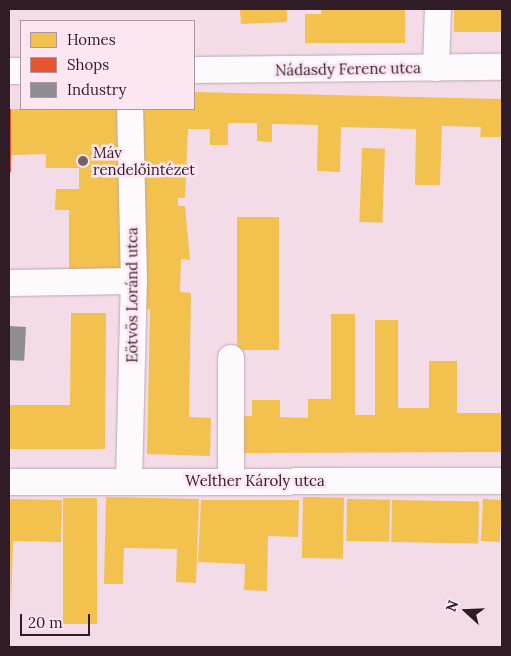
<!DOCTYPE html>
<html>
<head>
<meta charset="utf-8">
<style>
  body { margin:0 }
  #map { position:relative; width:511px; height:656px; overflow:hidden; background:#f3dce8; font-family:Lora,serif }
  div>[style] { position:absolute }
  .homes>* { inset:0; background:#f2c14e; transform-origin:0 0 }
  .shops>* { inset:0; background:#e4572e; transform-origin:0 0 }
  .industry>* { inset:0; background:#8d8d92; transform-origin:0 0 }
  .roads { filter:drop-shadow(0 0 1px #baa7b1) drop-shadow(0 0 1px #baa7b1) }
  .minor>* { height:26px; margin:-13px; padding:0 13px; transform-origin:13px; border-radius:13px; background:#fdfafc }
  .dots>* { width:14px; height:14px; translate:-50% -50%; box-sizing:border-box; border:2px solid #fce6f2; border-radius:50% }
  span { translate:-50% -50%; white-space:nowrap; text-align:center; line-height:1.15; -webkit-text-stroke:5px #fce6f2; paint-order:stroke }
  .street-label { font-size:15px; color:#2f1c27 }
  .poi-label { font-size:15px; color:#2f1c27 }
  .left { translate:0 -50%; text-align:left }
  .frame { position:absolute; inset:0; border:10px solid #2f1c27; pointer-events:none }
  .legend { position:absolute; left:20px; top:20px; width:175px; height:90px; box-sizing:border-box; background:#fce6f2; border:1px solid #aa95a1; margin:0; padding:6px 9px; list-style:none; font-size:15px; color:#2f1c27 }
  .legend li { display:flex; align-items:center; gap:10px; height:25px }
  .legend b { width:25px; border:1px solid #aa95a1 }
  .north { position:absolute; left:441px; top:586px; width:50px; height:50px; -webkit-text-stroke:4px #fce6f2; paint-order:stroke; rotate:290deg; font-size:14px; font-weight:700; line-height:20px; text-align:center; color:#2f1c27 }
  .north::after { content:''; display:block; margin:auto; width:18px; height:22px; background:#2f1c27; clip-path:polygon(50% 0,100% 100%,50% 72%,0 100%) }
  .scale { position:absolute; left:20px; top:614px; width:70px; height:22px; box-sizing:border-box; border:2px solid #2f1c27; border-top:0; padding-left:6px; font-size:15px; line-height:18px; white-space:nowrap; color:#2f1c27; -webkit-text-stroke:4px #fce6f2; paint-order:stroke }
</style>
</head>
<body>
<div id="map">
  <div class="homes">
    <div style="clip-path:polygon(240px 9px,287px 9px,287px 22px,241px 24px)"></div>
    <div style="clip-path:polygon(321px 9px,405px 9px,405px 43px,305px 43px,305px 14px,321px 14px)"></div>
    <div style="left:454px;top:9px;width:48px;height:23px"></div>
    <div style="clip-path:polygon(194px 92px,502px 99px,502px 137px,480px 137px,481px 127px,442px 126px,440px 185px,415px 185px,416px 129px,341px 127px,340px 172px,317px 171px,318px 125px,272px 124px,272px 142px,257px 141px,257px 123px,228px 123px,228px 145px,210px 145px,210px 129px,188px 129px,185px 198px,178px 198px,178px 206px,185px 206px,190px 260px,181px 259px,180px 292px,191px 293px,189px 417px,211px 418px,210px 456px,147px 454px,150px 309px,139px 309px,139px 109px,194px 109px)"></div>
    <div style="clip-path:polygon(11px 109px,119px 109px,121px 272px,69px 273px,69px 210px,55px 210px,56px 189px,79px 189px,79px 168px,46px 168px,46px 154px,11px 155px)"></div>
    <div style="left:362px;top:148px;width:23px;height:74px;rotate:2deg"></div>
    <div style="left:279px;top:217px;width:133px;height:42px;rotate:90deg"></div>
    <div style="clip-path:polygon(71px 313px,106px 313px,105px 449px,9px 449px,9px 405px,70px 405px)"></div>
    <div style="clip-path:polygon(331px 314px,355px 314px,355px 415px,375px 415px,375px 320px,398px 320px,398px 408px,429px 408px,429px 361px,457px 361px,457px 413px,502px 413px,502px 452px,236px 453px,236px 416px,252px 416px,252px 400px,280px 400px,280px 417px,308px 418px,308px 399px,331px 399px)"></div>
    <div style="clip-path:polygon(106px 497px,199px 499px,196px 583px,176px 582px,177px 549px,124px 548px,123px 584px,104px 584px)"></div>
    <div style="left:303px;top:497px;width:41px;height:61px;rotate:1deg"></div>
    <div style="left:63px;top:498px;width:34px;height:126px"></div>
    <div style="clip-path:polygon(9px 499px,62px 500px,61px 542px,13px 541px,11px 613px)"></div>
    <div style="left:347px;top:499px;width:43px;height:42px;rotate:1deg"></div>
    <div style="left:483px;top:499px;width:19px;height:42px;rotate:3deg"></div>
    <div style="clip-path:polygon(201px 500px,299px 500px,298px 537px,268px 536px,267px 591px,244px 590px,245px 564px,198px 562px)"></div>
    <div style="left:392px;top:500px;width:87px;height:42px;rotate:1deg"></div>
  </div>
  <div class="shops">
    <div style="left:9px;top:109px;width:2px;height:63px"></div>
  </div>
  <div class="industry">
    <div style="left:9px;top:326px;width:17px;height:34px;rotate:3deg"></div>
  </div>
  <div class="roads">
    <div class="minor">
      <div style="left:436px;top:68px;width:59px;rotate:-88.1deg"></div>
      <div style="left:194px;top:70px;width:308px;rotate:-0.6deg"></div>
      <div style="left:9px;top:71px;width:12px"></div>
      <div style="left:9px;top:283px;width:125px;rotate:-0.9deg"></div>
      <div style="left:231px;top:358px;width:123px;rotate:90deg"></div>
      <div style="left:129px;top:481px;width:200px;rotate:-88.6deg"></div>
      <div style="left:134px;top:281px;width:172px;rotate:-91.3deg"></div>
      <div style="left:9px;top:482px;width:493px;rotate:-0.1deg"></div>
    </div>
  </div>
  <div class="dots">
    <div style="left:83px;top:161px;background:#745f6b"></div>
  </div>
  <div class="street-label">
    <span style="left:348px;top:69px;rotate:-1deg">Nádasdy Ferenc utca</span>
    <span style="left:132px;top:295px;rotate:-90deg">Eötvös Loránd utca</span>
    <span style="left:255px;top:481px">Welther Károly utca</span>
  </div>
  <div class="poi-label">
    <span class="left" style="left:93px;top:161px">Máv<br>rendelőintézet</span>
  </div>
  <div class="frame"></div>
  <ul class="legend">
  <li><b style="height:14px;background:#f2c14e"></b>Homes</li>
  <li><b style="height:14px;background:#e4572e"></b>Shops</li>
  <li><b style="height:14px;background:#8d8d92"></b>Industry</li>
  </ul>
  <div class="north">N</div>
  <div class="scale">20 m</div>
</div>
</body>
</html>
